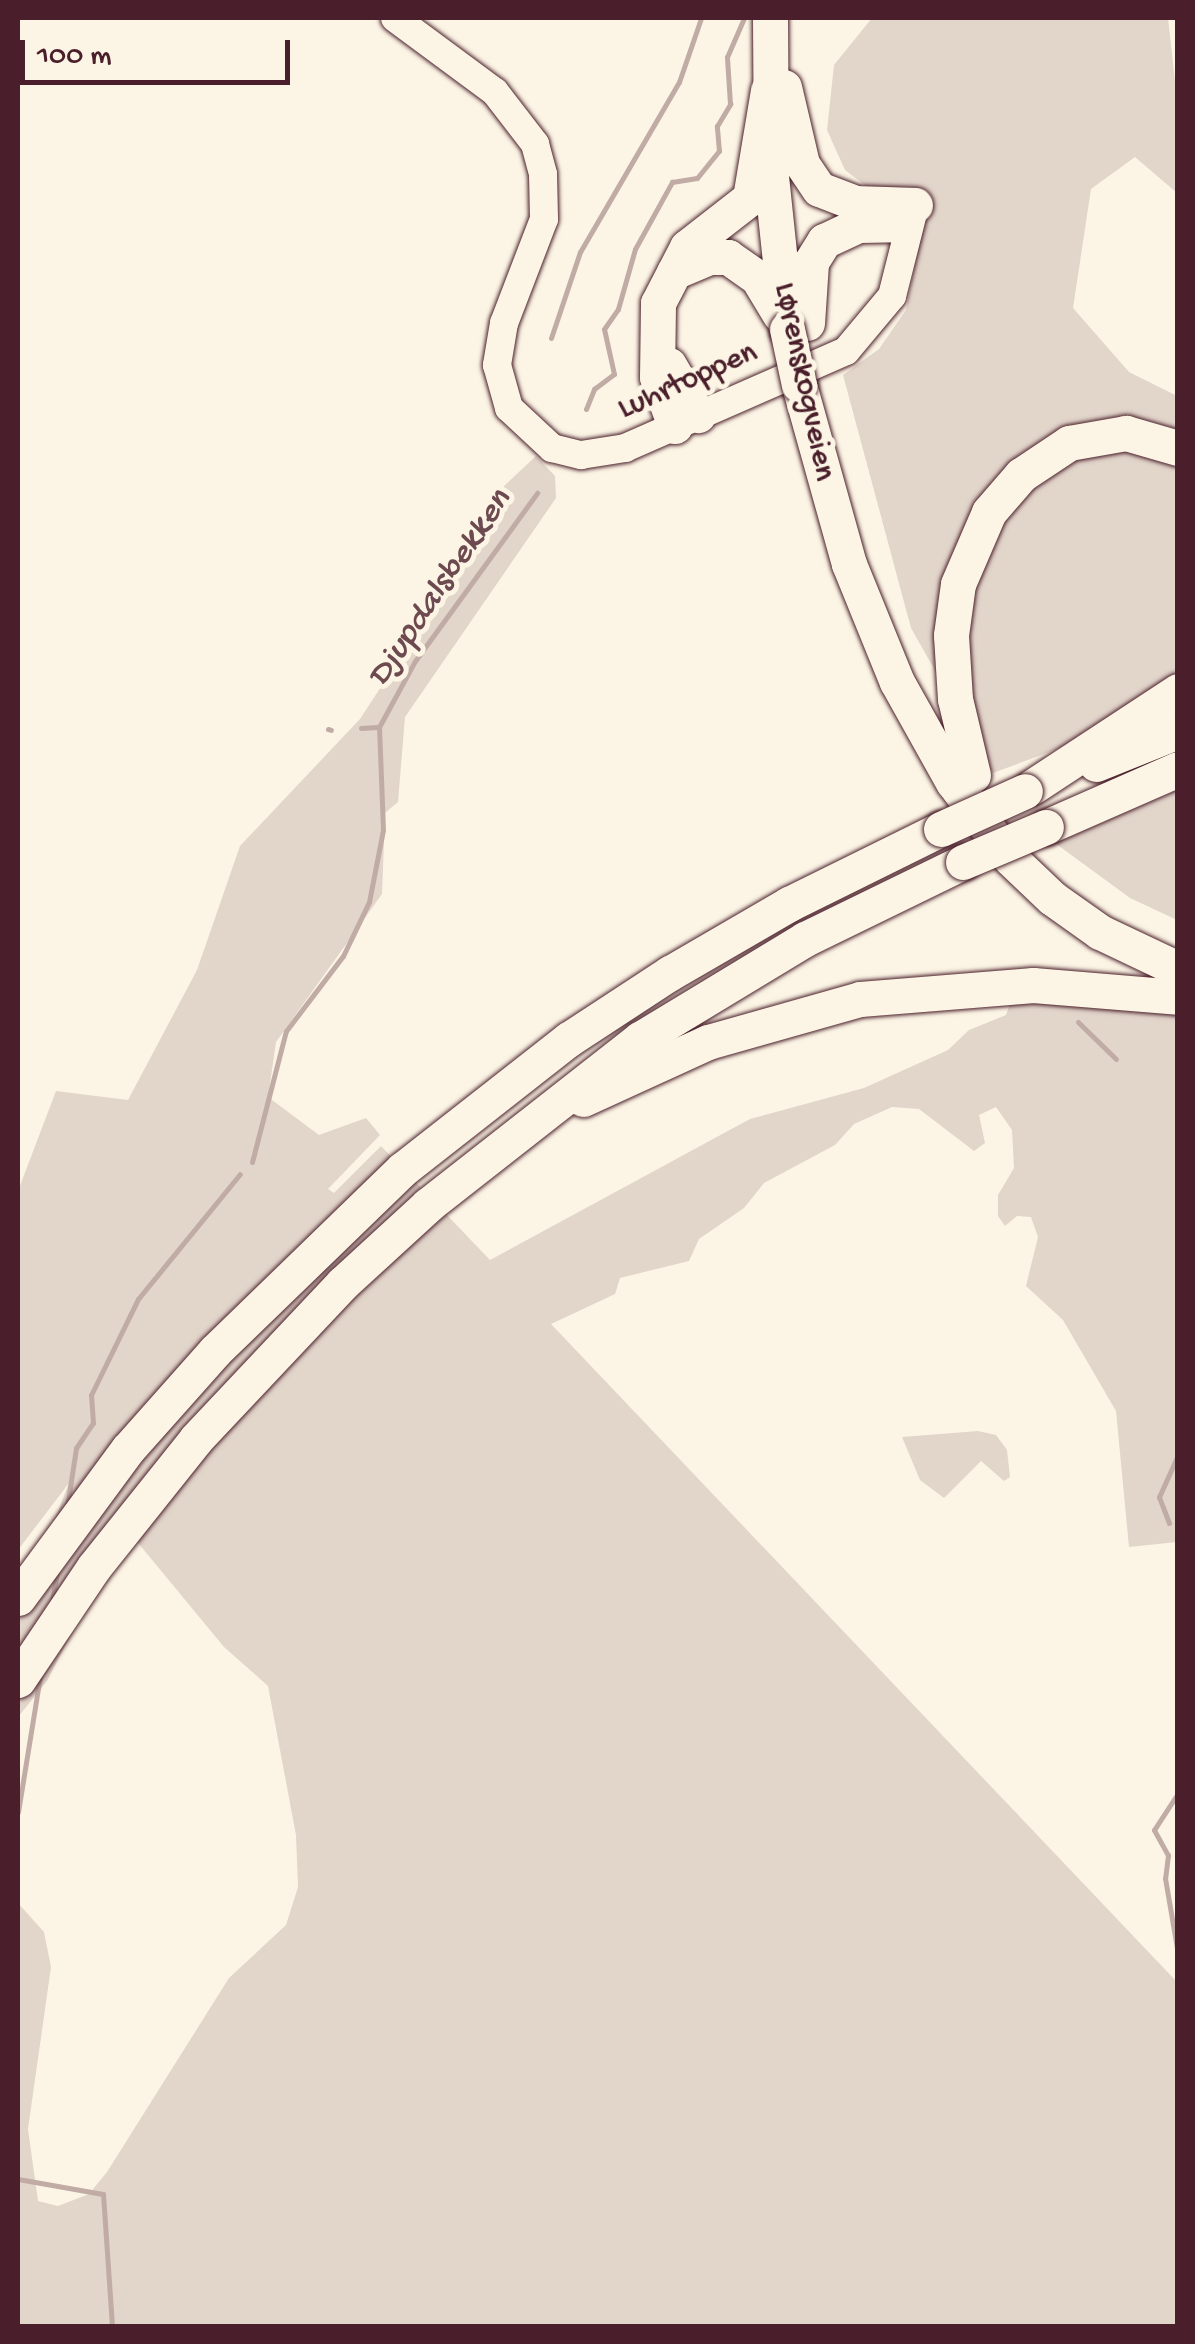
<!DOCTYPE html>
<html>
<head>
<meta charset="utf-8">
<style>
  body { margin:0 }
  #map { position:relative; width:1195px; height:2344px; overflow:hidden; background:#fcf5e5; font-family:"Gochi Hand",sans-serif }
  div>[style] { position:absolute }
  .green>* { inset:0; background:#e2d5ca }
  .stream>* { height:5px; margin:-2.5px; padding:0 2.5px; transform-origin:2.5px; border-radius:2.5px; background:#c0aca5 }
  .roads { filter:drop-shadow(0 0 2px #4a1f2b) drop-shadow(0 0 2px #4a1f2b) }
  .secondary>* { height:28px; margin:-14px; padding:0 14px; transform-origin:14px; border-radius:14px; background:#fcf5e5 }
  .highway>* { height:35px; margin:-17.5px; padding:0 17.5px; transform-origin:17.5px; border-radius:17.5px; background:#fcf5e5 }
  .bridges { filter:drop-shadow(0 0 2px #4a1f2b) drop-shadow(0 0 2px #4a1f2b) }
  .highway-bridge>* { height:35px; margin:-17.5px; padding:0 17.5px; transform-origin:17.5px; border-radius:17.5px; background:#fcf5e5 }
  span { translate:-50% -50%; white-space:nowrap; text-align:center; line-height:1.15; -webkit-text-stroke:10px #fcf5e5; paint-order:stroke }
  .street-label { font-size:32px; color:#4a1f2b }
  .water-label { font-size:35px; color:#6d4950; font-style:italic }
  .frame { position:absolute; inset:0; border:20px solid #4a1f2b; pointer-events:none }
  .scale { position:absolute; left:20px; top:40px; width:270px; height:45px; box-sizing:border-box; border:5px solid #4a1f2b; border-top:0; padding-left:12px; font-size:30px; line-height:35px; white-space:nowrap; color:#4a1f2b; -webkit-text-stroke:8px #fcf5e5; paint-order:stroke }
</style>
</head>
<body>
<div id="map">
  <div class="green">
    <div style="clip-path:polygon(872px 18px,1168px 18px,1177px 99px,1177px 193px,1135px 157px,1091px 189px,1073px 308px,1129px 372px,1177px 396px,1177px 704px,993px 773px,911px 628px,843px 375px,879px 349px,906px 310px,922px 229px,845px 170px,827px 130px,834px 65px)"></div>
    <div style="clip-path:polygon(536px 456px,555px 476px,556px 498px,405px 717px,398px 802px,385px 813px,382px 894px,276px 1042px,268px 1097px,319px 1135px,366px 1118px,380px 1135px,328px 1189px,334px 1193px,381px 1146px,490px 1260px,750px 1119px,864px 1088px,948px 1050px,969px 1030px,1006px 1015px,1012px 998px,1177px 1009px,1177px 1542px,1129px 1547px,1116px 1411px,1063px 1320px,1026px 1286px,1038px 1237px,1031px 1217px,1017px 1216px,1005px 1226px,998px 1216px,998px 1195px,1014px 1168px,1012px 1130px,996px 1107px,979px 1115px,985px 1143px,974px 1151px,919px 1109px,892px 1107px,854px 1124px,835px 1145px,764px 1183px,744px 1208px,699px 1239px,689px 1261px,620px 1278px,615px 1294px,551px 1324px,1177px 1982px,1177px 2326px,18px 2326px,18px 1903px,44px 1932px,51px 1967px,28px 2129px,38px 2201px,58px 2206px,89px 2194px,107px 2172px,229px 1978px,286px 1925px,298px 1887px,296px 1835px,268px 1686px,224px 1647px,134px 1538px,100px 1579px,47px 1681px,18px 1717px,18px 1614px,69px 1483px,18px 1550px,18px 1191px,56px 1091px,128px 1100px,197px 970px,240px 846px,360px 719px,494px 514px,502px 488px)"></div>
    <div style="clip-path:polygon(1177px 790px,1177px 920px,1130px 898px,1055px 843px)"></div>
    <div style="clip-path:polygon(978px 1431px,996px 1435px,1007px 1450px,1010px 1477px,1004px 1481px,981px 1461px,944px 1498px,920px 1480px,902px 1437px)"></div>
  </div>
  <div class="stream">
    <div style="left:551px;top:338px;width:91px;rotate:-71.4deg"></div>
    <div style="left:580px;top:252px;width:197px;rotate:-59.8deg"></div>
    <div style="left:679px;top:82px;width:68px;rotate:-71deg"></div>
    <div style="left:586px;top:409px;width:22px;rotate:-68deg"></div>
    <div style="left:594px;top:389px;width:25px;rotate:-37deg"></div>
    <div style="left:614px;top:374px;width:46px;rotate:-102.5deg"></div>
    <div style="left:604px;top:329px;width:24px;rotate:-55deg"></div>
    <div style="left:618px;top:309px;width:62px;rotate:-74.2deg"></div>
    <div style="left:635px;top:249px;width:77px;rotate:-61.1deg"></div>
    <div style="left:672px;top:182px;width:25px;rotate:-9deg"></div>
    <div style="left:697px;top:178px;width:35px;rotate:-51deg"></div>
    <div style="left:719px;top:151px;width:25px;rotate:-95deg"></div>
    <div style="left:717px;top:126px;width:26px;rotate:-59deg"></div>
    <div style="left:730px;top:104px;width:47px;rotate:-93.7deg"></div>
    <div style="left:727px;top:57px;width:43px;rotate:-66.4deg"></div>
    <div style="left:361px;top:728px;width:17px;rotate:-3deg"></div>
    <div style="left:328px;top:729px;width:3px;rotate:18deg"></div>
    <div style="left:1078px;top:1022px;width:53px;rotate:44.2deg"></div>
    <div style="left:252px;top:1162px;width:135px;rotate:-75.5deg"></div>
    <div style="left:286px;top:1031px;width:94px;rotate:-52.8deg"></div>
    <div style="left:343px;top:956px;width:60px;rotate:-64.3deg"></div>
    <div style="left:369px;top:902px;width:73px;rotate:-79deg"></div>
    <div style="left:383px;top:830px;width:103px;rotate:-92.2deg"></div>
    <div style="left:379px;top:727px;width:75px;rotate:-61.4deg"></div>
    <div style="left:415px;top:661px;width:208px;rotate:-54deg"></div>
    <div style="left:1177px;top:1180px;width:1px"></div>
    <div style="left:67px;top:1507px;width:60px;rotate:-81.3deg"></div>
    <div style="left:76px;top:1448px;width:30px;rotate:-56deg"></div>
    <div style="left:93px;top:1423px;width:28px;rotate:-94deg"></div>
    <div style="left:91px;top:1395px;width:107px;rotate:-63.9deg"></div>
    <div style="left:138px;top:1299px;width:161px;rotate:-50.8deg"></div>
    <div style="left:1169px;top:1523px;width:28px;rotate:-111deg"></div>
    <div style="left:1159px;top:1497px;width:46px;rotate:-65.7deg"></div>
    <div style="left:52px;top:1601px;width:29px;rotate:-80deg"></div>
    <div style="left:1178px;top:1793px;width:44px;rotate:123deg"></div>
    <div style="left:1154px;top:1830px;width:29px;rotate:61deg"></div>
    <div style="left:1168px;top:1855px;width:23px;rotate:97deg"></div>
    <div style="left:1165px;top:1878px;width:77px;rotate:80.3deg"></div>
    <div style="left:18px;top:1812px;width:138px;rotate:-80.8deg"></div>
    <div style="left:18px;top:2179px;width:86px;rotate:10deg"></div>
    <div style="left:103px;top:2194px;width:132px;rotate:86.1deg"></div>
  </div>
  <div class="roads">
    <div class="secondary">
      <div style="left:395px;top:18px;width:124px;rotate:36.5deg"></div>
      <div style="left:495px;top:92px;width:66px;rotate:52.4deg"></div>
      <div style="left:535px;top:144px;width:31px;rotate:75deg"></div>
      <div style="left:543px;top:174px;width:45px;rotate:88.7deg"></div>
      <div style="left:544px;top:219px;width:111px;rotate:111deg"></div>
      <div style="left:504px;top:323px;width:43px;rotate:99.5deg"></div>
      <div style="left:497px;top:365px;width:45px;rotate:74.4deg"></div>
      <div style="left:509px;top:408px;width:59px;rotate:42.9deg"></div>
      <div style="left:552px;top:448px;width:30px;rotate:14deg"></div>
      <div style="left:581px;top:455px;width:45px;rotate:-9deg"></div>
      <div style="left:625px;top:448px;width:241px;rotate:-23.7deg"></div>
      <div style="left:846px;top:351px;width:72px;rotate:-50.1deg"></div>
      <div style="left:892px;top:296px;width:94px;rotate:-75.8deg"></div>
    </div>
    <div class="highway">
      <div style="left:770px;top:18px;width:158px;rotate:89.6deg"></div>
      <div style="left:771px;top:176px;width:154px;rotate:84deg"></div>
      <div style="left:784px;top:87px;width:79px;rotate:76.8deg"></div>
      <div style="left:802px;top:164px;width:30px;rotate:56deg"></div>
      <div style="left:819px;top:189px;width:40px;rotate:21deg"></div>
      <div style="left:856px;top:203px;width:59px;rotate:1.9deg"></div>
      <div style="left:674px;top:272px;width:38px;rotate:-23deg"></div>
      <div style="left:709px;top:257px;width:19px"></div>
      <div style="left:728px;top:257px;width:35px;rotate:35deg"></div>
      <div style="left:757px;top:277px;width:44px;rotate:58.8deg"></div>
      <div style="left:807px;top:323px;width:61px;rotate:-86.2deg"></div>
      <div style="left:811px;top:262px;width:25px;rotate:-58deg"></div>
      <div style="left:824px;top:241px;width:38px;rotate:-25deg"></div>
      <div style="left:859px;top:225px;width:39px;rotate:-1deg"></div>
      <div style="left:669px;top:365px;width:58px;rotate:59.9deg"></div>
      <div style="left:799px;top:385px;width:186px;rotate:74.4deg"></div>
      <div style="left:849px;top:564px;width:127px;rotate:67.9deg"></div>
      <div style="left:897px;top:682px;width:115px;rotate:60.8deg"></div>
      <div style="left:953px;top:782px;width:95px;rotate:53.1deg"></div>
      <div style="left:1010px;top:858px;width:58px;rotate:43.6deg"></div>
      <div style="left:1052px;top:898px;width:59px;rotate:35.3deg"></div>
      <div style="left:1100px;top:932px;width:86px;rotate:25.4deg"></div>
      <div style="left:675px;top:426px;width:52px;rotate:-110.2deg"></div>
      <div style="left:657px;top:377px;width:74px;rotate:-89.2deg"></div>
      <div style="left:658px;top:303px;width:63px;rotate:-62.6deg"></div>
      <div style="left:687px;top:247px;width:80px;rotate:-37.9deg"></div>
      <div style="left:750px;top:198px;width:109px;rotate:-80.5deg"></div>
      <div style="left:1096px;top:764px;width:88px;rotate:-21.9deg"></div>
      <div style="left:973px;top:775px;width:78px;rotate:-103.3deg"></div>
      <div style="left:955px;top:699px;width:64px;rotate:-93.6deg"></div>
      <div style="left:951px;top:635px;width:51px;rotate:-82.2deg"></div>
      <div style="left:958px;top:584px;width:78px;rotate:-66.7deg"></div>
      <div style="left:989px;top:512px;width:49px;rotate:-49.1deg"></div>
      <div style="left:1021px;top:475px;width:58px;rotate:-33.7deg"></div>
      <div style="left:1069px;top:443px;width:58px;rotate:-10deg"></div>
      <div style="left:1126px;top:433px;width:54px;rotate:16.1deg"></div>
      <div style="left:1032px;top:787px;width:175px;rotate:-33.3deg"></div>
      <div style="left:1046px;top:827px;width:144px;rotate:-23.7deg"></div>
      <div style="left:583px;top:1099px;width:137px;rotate:-24.5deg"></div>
      <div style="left:708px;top:1042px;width:158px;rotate:-15.8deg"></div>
      <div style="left:860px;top:999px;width:174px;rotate:-4.6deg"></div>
      <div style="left:1033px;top:985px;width:145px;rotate:4.7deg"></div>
      <div style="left:18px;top:1598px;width:185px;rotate:-53.6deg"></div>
      <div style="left:128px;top:1449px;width:131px;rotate:-48.4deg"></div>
      <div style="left:215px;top:1351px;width:262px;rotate:-44.1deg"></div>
      <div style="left:403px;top:1169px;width:211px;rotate:-38.1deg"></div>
      <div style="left:569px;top:1039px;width:121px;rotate:-33.2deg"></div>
      <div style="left:670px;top:973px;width:138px;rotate:-30.1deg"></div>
      <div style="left:789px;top:904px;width:169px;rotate:-26.3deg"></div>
      <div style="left:18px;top:1680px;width:136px;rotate:-56.1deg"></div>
      <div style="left:94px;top:1567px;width:164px;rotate:-51.4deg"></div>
      <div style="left:196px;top:1439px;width:214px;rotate:-46.7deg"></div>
      <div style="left:343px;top:1283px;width:115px;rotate:-42.5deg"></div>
      <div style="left:428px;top:1205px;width:269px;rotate:-38.1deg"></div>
      <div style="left:640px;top:1039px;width:193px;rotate:-31.2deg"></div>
      <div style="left:805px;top:939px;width:176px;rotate:-26deg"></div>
    </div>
  </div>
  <div class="bridges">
    <div class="highway-bridge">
      <div style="left:787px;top:329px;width:57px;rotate:77.9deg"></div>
      <div style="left:941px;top:829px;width:92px;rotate:-24.3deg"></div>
      <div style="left:963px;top:862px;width:90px;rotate:-22.9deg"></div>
    </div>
  </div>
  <div class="street-label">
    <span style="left:688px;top:382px;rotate:-24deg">Luhrtoppen</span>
    <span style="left:803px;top:382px;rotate:78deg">Lørenskogveien</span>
  </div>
  <div class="water-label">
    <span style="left:441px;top:589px;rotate:-56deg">Djupdalsbekken</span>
  </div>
  <div class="frame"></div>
  <div class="scale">100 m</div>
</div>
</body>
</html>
